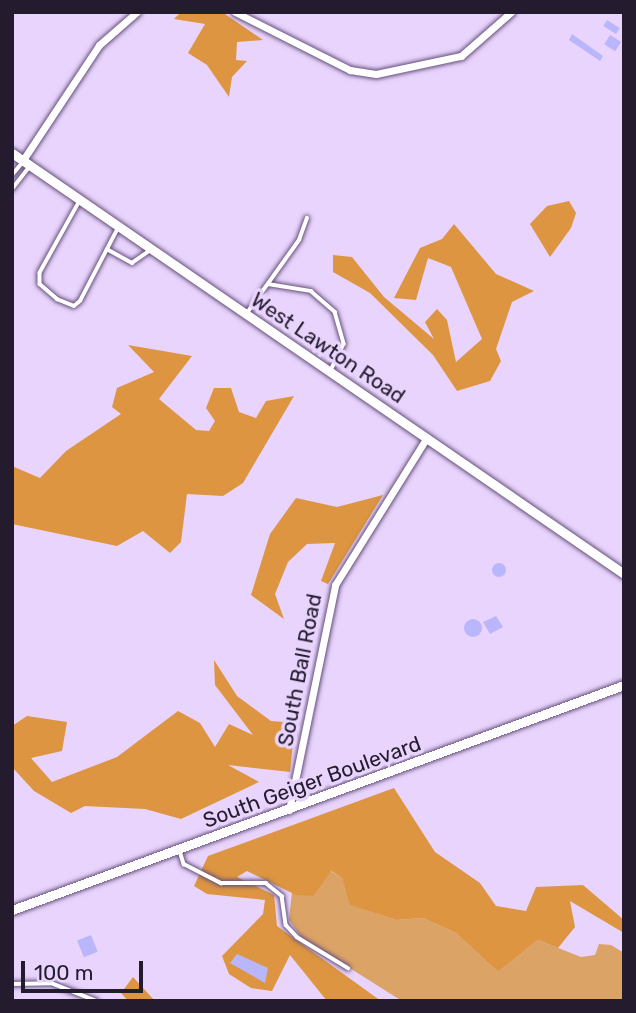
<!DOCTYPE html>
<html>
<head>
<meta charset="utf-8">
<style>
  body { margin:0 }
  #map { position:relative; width:636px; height:1013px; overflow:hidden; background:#e8d4fd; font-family:Rubik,sans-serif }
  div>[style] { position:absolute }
  .green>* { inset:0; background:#dca367 }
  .forest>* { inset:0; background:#dd9541 }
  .building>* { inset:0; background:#bab6fc; transform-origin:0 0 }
  .round { border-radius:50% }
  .roads { filter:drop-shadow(0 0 2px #65507b) drop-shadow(0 0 2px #65507b) }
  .service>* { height:3.5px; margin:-1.75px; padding:0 1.75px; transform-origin:1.75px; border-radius:1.75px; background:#fff }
  .minor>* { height:7px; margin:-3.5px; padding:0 3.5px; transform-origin:3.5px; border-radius:3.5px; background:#fff }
  .tertiary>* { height:9px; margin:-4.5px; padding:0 4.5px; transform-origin:4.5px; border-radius:4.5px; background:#fff }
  span { translate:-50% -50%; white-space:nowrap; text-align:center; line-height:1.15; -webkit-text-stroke:7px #e8d4fd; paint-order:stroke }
  .street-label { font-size:21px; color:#241b2e }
  .frame { position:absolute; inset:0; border:14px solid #241b2e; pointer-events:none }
  .scale { position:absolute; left:21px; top:961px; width:122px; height:32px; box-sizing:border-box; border:4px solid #241b2e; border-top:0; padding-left:9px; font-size:21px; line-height:24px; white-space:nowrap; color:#241b2e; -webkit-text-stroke:5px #e8d4fd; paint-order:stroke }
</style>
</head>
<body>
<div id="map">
  <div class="green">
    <div style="clip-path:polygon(330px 871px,342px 878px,351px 905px,396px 920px,423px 918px,456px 933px,498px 972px,538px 940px,581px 957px,595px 955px,599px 944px,611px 945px,624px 953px,624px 1001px,402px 1001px,302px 938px,289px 920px,292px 892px,314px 896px)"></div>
  </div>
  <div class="forest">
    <div style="clip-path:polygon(222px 12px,263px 40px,237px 42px,236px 60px,247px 61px,232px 77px,229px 97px,207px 65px,188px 53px,205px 24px,174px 19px,181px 12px)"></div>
    <div style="clip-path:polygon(569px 201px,576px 213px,571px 228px,550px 257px,530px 224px,547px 206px)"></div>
    <div style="clip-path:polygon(454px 224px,496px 274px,534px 291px,512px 302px,496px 349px,501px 361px,490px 381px,457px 391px,433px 355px,370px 293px,333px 272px,333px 255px,352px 257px,384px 297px,434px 339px,425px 322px,437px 309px,447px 320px,456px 362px,482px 339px,451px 267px,428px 258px,416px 300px,394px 298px,420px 248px,442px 239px)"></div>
    <div style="clip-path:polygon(128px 345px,192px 356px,159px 399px,196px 430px,209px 431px,215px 421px,206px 408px,214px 388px,231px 388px,239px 412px,256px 418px,266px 401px,294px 396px,243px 483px,223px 496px,187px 494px,181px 542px,170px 553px,143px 531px,117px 546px,12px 524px,12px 466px,40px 478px,66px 451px,121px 414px,112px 407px,117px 388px,154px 372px)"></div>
    <div style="clip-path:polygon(383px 495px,328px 584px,321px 581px,335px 543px,307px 544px,288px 562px,275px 594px,284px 619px,251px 595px,270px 534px,296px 498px,337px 507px)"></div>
    <div style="clip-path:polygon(214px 660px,237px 696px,271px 721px,295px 723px,290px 772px,228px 765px,259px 782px,181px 819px,145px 809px,85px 806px,71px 813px,34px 791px,12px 767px,12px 726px,27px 716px,67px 722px,62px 751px,31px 758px,52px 782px,117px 757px,178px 711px,200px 723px,215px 747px,229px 724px,253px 735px,215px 685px)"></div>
    <div style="clip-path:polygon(394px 788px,435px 852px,480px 883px,496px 906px,526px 911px,536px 887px,583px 885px,624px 920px,624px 933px,570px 901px,575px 927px,558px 948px,538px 940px,498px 972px,456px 933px,423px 918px,396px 920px,350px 905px,342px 878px,331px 871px,314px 896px,296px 895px,247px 871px,237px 877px,274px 895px,277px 926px,381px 1001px,327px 1001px,290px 955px,272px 991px,251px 988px,229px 974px,222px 956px,263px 914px,265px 900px,207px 894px,194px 886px,208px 856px)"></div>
    <div style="clip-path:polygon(133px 977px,155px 1001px,128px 1001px,121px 993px)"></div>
  </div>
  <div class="building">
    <div style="left:607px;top:20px;width:15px;height:7px;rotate:32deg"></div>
    <div style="clip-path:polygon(572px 34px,603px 56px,600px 61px,569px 40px)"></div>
    <div style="left:610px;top:35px;width:13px;height:11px;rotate:32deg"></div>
    <div class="round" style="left:492px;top:563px;width:14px;height:14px"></div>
    <div style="clip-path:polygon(496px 616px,503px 627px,490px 634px,483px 622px)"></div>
    <div class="round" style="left:464px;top:619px;width:18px;height:18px"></div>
    <div style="left:91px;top:935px;width:18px;height:15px;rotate:68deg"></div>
    <div style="clip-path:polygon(237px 954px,268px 968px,265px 983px,230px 963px)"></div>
  </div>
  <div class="roads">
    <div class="service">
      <div style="left:12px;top:175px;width:16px;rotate:-50deg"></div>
      <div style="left:12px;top:189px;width:28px;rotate:-52deg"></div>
      <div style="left:80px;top:201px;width:82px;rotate:119.1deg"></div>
      <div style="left:40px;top:273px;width:11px;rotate:90deg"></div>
      <div style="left:40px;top:284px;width:23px;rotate:41deg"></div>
      <div style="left:57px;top:299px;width:18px;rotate:22deg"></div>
      <div style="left:74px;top:306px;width:8px;rotate:-40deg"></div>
      <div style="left:80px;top:301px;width:82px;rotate:-62.5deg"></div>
      <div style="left:107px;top:249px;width:29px;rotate:29deg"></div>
      <div style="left:132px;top:263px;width:24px;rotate:-35deg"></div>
      <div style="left:268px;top:284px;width:44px;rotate:9.2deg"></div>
      <div style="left:311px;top:291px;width:32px;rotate:41deg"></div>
      <div style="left:335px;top:312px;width:33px;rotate:74deg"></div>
      <div style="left:344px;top:344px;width:30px;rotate:116deg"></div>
      <div style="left:247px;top:313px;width:90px;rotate:-54.5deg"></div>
      <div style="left:299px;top:240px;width:23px;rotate:-70deg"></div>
      <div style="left:180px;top:851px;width:14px;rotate:73deg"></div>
      <div style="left:184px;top:864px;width:42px;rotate:27.2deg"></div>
      <div style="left:221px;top:883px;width:45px"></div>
      <div style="left:266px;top:883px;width:21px;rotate:39deg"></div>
      <div style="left:282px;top:896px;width:29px;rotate:82deg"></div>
      <div style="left:286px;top:925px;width:16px;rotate:47deg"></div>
      <div style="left:297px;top:937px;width:60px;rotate:31.3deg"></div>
      <div style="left:12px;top:984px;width:39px;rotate:-1deg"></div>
      <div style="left:51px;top:983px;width:49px;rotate:21.4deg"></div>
    </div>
    <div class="minor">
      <div style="left:235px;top:12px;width:129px;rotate:26.8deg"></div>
      <div style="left:350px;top:70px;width:26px;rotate:9deg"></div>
      <div style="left:376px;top:74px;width:87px;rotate:-12deg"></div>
      <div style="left:461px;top:56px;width:67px;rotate:-41.3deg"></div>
      <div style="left:23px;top:160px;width:138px;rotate:-56.5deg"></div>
      <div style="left:99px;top:45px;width:50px;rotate:-41deg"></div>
      <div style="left:289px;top:810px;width:230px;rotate:-78.4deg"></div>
      <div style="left:335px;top:585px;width:174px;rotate:-58.1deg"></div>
    </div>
    <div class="tertiary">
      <div style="left:12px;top:153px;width:743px;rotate:34.52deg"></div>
      <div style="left:12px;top:910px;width:652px;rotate:-20.19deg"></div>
    </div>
  </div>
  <div class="street-label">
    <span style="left:328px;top:348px;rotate:34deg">West Lawton Road</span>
    <span style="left:300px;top:670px;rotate:-79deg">South Ball Road</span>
    <span style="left:312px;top:782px;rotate:-20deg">South Geiger Boulevard</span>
  </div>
  <div class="frame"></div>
  <div class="scale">100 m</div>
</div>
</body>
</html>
